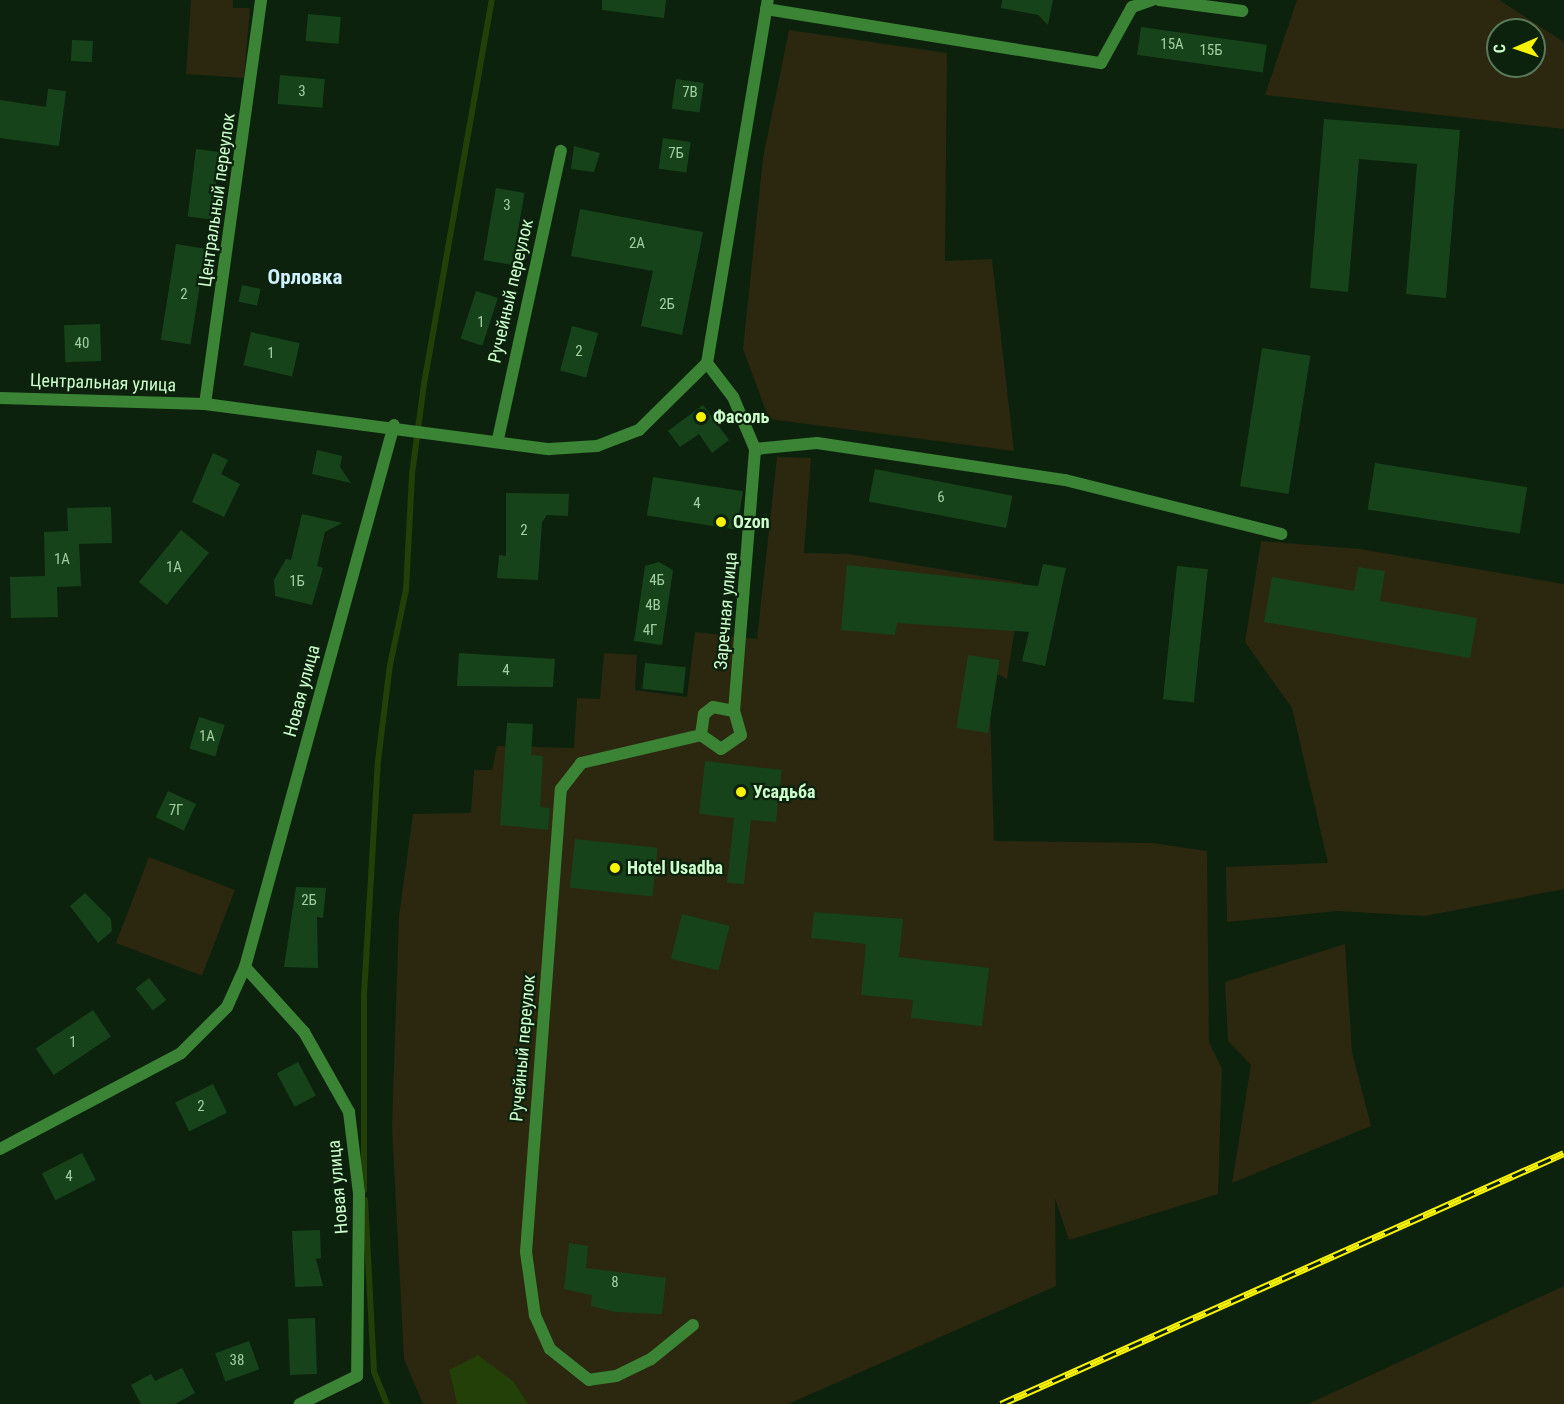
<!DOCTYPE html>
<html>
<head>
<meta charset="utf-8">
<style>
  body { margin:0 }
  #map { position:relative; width:1564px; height:1404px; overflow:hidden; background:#0c220d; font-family:"Roboto Condensed",sans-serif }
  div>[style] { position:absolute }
  .green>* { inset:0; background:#2c270f; transform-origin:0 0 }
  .water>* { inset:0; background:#224007 }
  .stream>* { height:6px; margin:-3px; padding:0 3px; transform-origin:3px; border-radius:3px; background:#224007 }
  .building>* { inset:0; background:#17431b; transform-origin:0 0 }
  .street>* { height:12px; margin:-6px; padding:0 6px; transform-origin:6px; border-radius:6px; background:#3b8335 }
  .rail>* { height:7px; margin-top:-3.5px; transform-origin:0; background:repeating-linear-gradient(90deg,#0c220d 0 14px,#f8f300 0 28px); box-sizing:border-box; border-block:2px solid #f8f300 }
  .dots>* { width:16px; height:16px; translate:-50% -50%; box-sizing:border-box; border:3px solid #0c220d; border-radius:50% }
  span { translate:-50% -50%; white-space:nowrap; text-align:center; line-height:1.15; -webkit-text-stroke:4.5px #0c220d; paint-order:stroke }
  .number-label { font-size:15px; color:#a0d0a0 }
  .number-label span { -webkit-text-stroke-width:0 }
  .street-label { font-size:18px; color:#cdffcd }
  .poi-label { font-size:18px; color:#cdffcd; font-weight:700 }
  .left { translate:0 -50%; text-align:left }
  .quarter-label { font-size:21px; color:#cff3ff; font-weight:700 }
  .north { position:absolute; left:1486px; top:18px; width:60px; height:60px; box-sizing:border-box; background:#0c220d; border:2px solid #597a5a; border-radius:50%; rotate:268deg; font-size:16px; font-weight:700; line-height:24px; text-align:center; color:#cdffcd }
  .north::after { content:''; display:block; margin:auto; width:21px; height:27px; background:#f8f300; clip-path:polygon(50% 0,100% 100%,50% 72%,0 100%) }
</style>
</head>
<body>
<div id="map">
  <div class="green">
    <div style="clip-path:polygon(191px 0,233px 0,233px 8px,250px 8px,244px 78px,186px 74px)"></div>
    <div style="clip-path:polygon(evenodd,1297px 0,1499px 0,1564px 42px,1564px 129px,1265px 95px,1297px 0,1498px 30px,1534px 30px,1534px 66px,1498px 66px,1498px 30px)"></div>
    <div style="clip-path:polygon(789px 30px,947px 53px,945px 261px,992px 259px,1014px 451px,769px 419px,743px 349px,763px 158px)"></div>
    <div style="clip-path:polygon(777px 457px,811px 458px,804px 553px,850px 554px,1022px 583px,1007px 679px,989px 670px,994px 841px,1152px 843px,1207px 851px,1209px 1042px,1222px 1069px,1218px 1194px,1069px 1240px,1055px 1198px,1056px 1286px,788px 1404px,528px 1404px,514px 1382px,449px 1370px,457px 1404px,423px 1404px,404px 1359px,392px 1127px,399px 916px,413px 814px,471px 813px,474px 770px,492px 770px,497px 746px,574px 748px,577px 698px,600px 699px,604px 653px,637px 655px,635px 690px,687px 697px,695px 632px,757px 639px)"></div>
    <div style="clip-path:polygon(1261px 541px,1360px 549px,1564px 584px,1564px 889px,1425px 916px,1337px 911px,1227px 922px,1226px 867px,1328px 863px,1292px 708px,1245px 642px)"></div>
    <div style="left:149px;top:857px;width:92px;height:92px;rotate:21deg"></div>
    <div style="clip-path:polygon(1345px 944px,1352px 1052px,1371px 1126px,1232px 1183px,1251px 1065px,1228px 1041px,1225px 982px)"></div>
    <div style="clip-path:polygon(1564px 1286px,1564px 1404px,1308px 1404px)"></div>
  </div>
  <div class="water">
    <div style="clip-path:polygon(478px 1355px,514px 1382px,528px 1404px,457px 1404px,449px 1370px)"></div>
  </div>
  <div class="stream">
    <div style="left:364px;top:1190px;width:195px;rotate:-90deg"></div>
    <div style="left:364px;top:995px;width:234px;rotate:-86.6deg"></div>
    <div style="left:378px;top:761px;width:97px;rotate:-82.9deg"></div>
    <div style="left:390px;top:665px;width:77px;rotate:-78deg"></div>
    <div style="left:406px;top:590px;width:116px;rotate:-87deg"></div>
    <div style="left:412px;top:474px;width:91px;rotate:-82.4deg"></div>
    <div style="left:424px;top:384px;width:390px;rotate:-80deg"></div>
    <div style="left:365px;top:1200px;width:172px;rotate:87deg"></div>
    <div style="left:374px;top:1372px;width:35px;rotate:68deg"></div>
  </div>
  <div class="building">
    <div style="clip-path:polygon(602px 0,666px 0,664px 18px,602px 10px)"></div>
    <div style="clip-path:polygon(1002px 0,1053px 0,1048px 25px,1038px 15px,1001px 8px)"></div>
    <div style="left:308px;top:14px;width:33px;height:27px;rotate:5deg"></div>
    <div style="left:1141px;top:27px;width:127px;height:28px;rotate:8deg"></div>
    <div style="left:72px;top:40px;width:21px;height:21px;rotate:3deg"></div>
    <div style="left:280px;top:75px;width:45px;height:29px;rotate:5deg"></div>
    <div style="left:676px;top:79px;width:28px;height:30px;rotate:8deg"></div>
    <div style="clip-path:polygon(48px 89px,66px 91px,59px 146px,0 138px,0 100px,46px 107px)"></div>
    <div style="clip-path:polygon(1324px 119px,1460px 130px,1446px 298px,1406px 294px,1417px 164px,1359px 159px,1348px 292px,1310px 288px)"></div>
    <div style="left:663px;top:138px;width:28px;height:31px;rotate:8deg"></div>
    <div style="clip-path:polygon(574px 146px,600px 153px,594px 172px,571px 169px)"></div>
    <div style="left:196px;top:149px;width:24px;height:68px;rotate:7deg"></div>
    <div style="left:496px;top:188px;width:29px;height:73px;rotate:10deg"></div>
    <div style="clip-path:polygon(580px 209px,703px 232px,682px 335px,641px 326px,653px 271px,571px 256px)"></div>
    <div style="left:176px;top:244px;width:30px;height:97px;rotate:9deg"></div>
    <div style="left:242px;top:285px;width:19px;height:17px;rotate:12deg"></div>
    <div style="left:476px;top:291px;width:23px;height:50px;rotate:18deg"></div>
    <div style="left:100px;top:324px;width:37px;height:36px;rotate:88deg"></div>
    <div style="left:572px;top:326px;width:27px;height:46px;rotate:15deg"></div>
    <div style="left:251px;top:332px;width:50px;height:34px;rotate:13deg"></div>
    <div style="left:1262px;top:348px;width:49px;height:140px;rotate:9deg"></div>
    <div style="clip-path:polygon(703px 405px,729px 440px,712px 453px,699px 434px,680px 447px,668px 431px)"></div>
    <div style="clip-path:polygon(317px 450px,342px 456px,340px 467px,351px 483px,312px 474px)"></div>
    <div style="clip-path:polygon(213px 453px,228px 460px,221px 474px,240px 484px,224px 517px,192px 502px)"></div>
    <div style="left:1375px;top:463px;width:154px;height:47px;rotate:9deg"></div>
    <div style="left:875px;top:469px;width:140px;height:33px;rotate:11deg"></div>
    <div style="left:653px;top:477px;width:91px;height:39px;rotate:9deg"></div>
    <div style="clip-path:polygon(506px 493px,569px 494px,568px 516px,547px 515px,542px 522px,538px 580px,497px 578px,499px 555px,506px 556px)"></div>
    <div style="clip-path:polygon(111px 507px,112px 543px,79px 544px,81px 586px,57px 587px,58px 617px,11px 618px,10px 577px,45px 576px,44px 532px,68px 531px,67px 508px)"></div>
    <div style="clip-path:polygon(302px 514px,342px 523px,325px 532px,317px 566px,323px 568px,312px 605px,275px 596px,274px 580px,286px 559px,291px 560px)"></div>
    <div style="left:181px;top:530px;width:36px;height:67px;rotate:39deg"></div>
    <div style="clip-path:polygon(659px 562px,673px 570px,662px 645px,634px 641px,645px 566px)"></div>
    <div style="clip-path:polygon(1043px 564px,1066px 568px,1045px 666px,1022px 661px,1029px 632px,897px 623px,895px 635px,841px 630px,847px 565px,1038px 586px)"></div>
    <div style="left:1177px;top:566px;width:31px;height:134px;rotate:6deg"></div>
    <div style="clip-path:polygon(1358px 567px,1385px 571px,1380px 601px,1477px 618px,1470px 658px,1264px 622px,1272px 577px,1354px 591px)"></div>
    <div style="clip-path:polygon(459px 653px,555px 659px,553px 687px,457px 686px)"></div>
    <div style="left:968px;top:655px;width:32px;height:74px;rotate:9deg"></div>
    <div style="left:645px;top:663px;width:41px;height:26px;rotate:6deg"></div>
    <div style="left:199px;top:717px;width:27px;height:33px;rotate:17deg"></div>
    <div style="clip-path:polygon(507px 723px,533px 724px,531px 755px,543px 756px,540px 807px,550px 808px,548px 830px,500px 825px)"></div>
    <div style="clip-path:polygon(705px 761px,782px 770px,776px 822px,751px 820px,744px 884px,727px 883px,734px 818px,699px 814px)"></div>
    <div style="left:168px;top:791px;width:31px;height:29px;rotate:25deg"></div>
    <div style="left:575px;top:839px;width:83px;height:49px;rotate:6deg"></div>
    <div style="clip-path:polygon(296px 887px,326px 888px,323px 918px,317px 917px,318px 968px,284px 967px)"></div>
    <div style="clip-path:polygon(85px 893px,111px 919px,112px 931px,98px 943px,70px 906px)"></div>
    <div style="clip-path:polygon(814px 912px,903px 919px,899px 957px,989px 968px,982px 1026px,911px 1018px,913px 1000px,861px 995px,866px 944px,811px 938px)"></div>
    <div style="left:682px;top:914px;width:49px;height:46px;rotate:14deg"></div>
    <div style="left:149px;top:978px;width:28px;height:17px;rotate:52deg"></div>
    <div style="left:93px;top:1010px;width:32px;height:69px;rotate:56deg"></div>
    <div style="left:298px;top:1062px;width:38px;height:24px;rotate:62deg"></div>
    <div style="left:213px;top:1084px;width:32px;height:42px;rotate:64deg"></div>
    <div style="left:82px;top:1153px;width:30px;height:45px;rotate:63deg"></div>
    <div style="clip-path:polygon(320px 1230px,321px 1258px,316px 1259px,323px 1286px,295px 1287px,292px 1231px)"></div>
    <div style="clip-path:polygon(569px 1243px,588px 1246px,586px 1268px,666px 1278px,662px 1314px,615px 1312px,591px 1306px,592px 1295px,564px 1289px)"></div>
    <div style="left:315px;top:1318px;width:56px;height:27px;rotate:88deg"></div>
    <div style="left:249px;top:1341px;width:30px;height:36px;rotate:70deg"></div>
    <div style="clip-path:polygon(182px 1368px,195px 1393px,175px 1404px,141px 1404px,131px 1385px,151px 1374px,155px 1381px)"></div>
  </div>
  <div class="street">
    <div style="left:1159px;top:0;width:84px;rotate:7.5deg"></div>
    <div style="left:766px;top:9px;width:339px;rotate:9.2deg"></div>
    <div style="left:1101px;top:63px;width:64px;rotate:-61deg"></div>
    <div style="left:1132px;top:7px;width:21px;rotate:-19deg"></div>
    <div style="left:707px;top:363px;width:368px;rotate:-80.5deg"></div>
    <div style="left:0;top:398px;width:205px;rotate:1.7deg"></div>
    <div style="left:205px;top:404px;width:347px;rotate:7.5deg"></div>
    <div style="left:549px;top:449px;width:48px;rotate:-3.6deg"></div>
    <div style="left:597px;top:446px;width:45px;rotate:-20.9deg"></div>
    <div style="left:639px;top:430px;width:95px;rotate:-44.6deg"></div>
    <div style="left:205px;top:404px;width:408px;rotate:-82.1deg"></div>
    <div style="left:498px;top:439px;width:295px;rotate:-77.7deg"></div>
    <div style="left:755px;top:449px;width:62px;rotate:-5.5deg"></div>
    <div style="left:817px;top:443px;width:251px;rotate:8.5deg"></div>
    <div style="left:1065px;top:480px;width:223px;rotate:14deg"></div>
    <div style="left:701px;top:735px;width:24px;rotate:35deg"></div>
    <div style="left:721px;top:749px;width:24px;rotate:-35deg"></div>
    <div style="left:741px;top:735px;width:25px;rotate:-106deg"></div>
    <div style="left:734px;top:711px;width:263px;rotate:-85.4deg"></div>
    <div style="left:755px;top:449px;width:56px;rotate:-112.9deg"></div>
    <div style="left:733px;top:397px;width:43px;rotate:-127.4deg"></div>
    <div style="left:701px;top:735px;width:21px;rotate:-82deg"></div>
    <div style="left:704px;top:714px;width:11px;rotate:-38deg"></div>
    <div style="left:713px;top:707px;width:21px;rotate:11deg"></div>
    <div style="left:245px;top:967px;width:88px;rotate:47.8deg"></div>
    <div style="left:304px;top:1032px;width:92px;rotate:60.6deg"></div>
    <div style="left:349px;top:1112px;width:82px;rotate:83deg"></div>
    <div style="left:359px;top:1193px;width:183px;rotate:90.6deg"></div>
    <div style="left:357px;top:1376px;width:64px;rotate:153.8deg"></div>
    <div style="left:0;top:1149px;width:205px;rotate:-27.9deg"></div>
    <div style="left:181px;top:1053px;width:65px;rotate:-45deg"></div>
    <div style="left:227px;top:1007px;width:44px;rotate:-65.8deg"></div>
    <div style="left:245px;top:967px;width:562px;rotate:-74.63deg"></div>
    <div style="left:693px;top:1325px;width:54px;rotate:141deg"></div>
    <div style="left:651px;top:1359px;width:39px;rotate:154deg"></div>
    <div style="left:616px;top:1376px;width:27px;rotate:172deg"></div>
    <div style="left:589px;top:1380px;width:50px;rotate:-141.5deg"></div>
    <div style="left:550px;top:1349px;width:36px;rotate:-114deg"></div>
    <div style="left:535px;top:1316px;width:65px;rotate:-98deg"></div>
    <div style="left:526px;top:1252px;width:464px;rotate:-85.7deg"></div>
    <div style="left:561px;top:789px;width:33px;rotate:-52deg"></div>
    <div style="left:581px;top:763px;width:123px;rotate:-13.1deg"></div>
  </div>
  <div class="rail">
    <div style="left:1001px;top:1404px;width:616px;rotate:-24.03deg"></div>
  </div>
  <div class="dots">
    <div style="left:701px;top:417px;background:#f8f300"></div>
    <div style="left:721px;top:522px;background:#f8f300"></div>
    <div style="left:741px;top:792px;background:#f8f300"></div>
    <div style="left:615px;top:868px;background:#f8f300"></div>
  </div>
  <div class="number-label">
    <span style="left:1172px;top:45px">15А</span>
    <span style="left:1211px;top:51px">15Б</span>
    <span style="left:302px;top:92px">3</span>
    <span style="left:690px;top:93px">7В</span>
    <span style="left:676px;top:154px">7Б</span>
    <span style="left:507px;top:206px">3</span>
    <span style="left:637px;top:244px">2А</span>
    <span style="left:184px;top:295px">2</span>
    <span style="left:667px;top:305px">2Б</span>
    <span style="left:481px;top:323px">1</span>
    <span style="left:82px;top:344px">40</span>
    <span style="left:579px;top:352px">2</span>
    <span style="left:271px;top:354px">1</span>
    <span style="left:941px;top:498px">6</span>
    <span style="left:697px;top:504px">4</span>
    <span style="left:524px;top:531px">2</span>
    <span style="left:62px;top:560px">1А</span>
    <span style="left:174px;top:568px">1А</span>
    <span style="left:657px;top:581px">4Б</span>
    <span style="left:297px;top:582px">1Б</span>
    <span style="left:653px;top:606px">4В</span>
    <span style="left:650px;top:631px">4Г</span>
    <span style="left:506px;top:671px">4</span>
    <span style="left:207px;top:737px">1А</span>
    <span style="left:176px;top:811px">7Г</span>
    <span style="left:309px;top:901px">2Б</span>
    <span style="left:73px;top:1043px">1</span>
    <span style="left:201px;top:1107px">2</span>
    <span style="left:69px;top:1177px">4</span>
    <span style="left:615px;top:1283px">8</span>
    <span style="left:237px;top:1361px">38</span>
  </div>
  <div class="street-label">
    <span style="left:217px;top:200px;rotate:-82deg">Центральный переулок</span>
    <span style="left:511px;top:291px;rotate:-77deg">Ручейный переулок</span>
    <span style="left:103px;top:383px;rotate:2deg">Центральная улица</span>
    <span style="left:726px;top:611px;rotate:-85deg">Заречная улица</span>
    <span style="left:302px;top:691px;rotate:-75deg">Новая улица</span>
    <span style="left:523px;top:1048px;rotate:-85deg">Ручейный переулок</span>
    <span style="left:338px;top:1187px;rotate:-95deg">Новая улица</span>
  </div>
  <div class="poi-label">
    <span class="left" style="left:713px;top:417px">Фасоль</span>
    <span class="left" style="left:733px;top:522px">Ozon</span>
    <span class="left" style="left:753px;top:792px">Усадьба</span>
    <span class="left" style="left:627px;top:868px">Hotel Usadba</span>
  </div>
  <div class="quarter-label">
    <span style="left:305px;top:277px">Орловка</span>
  </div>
  <div class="north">С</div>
</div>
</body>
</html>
